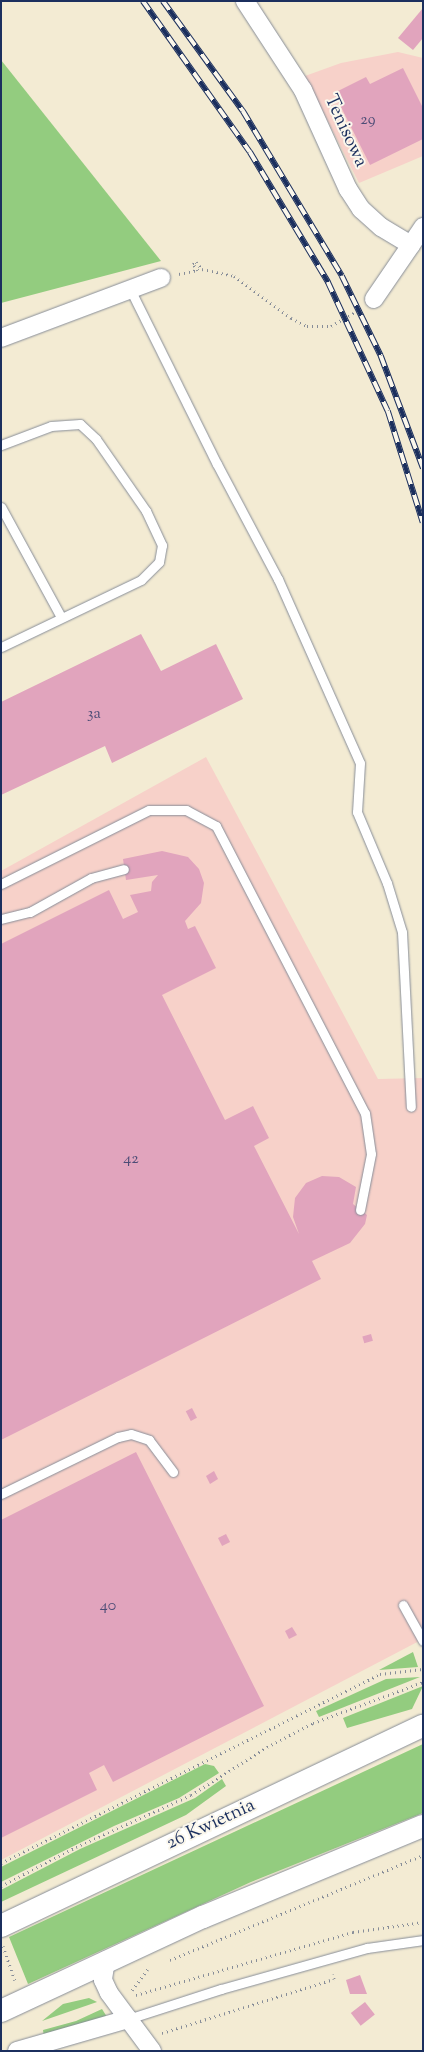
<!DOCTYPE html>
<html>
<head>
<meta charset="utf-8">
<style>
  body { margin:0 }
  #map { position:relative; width:424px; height:2052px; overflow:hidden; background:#f3ebd3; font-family:"Sorts Mill Goudy",serif }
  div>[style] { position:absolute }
  .built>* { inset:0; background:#f7d1c9 }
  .green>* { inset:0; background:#93cc7f }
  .building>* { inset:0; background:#e1a4bd; transform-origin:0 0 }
  .path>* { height:3px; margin-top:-1.5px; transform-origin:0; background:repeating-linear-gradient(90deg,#878d98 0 1px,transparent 0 5px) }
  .roads { filter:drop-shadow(0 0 1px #878d98) drop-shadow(0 0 1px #878d98) }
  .service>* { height:9px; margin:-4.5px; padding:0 4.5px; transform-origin:4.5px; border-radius:4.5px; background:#fff }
  .minor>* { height:18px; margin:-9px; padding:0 9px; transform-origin:9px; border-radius:9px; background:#fff }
  .tertiary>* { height:22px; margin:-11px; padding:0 11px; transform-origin:11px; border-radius:11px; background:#fff }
  .rail>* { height:5.5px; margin-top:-2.75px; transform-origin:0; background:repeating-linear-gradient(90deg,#fbf7ec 0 11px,#1b2f5e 0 22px); box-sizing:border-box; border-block:1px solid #1b2f5e }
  span { translate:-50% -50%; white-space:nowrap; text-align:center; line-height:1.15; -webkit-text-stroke:4px #fbf7ec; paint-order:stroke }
  .number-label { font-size:16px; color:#4c4c76 }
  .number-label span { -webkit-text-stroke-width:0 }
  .street-label { font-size:19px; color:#1b2f5e }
  .frame { position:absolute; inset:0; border:2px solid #1b2f5e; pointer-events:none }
</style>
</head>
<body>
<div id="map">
  <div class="built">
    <div style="clip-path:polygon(398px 52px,423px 58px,423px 156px,359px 183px,305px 76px,341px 63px)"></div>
    <div style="clip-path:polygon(206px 757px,378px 1079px,423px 1078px,423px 1639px,1px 1860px,1px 871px)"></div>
  </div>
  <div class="green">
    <div style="clip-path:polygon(1px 60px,161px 261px,1px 303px)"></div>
    <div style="clip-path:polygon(413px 1652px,418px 1667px,379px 1670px)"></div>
    <div style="clip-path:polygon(420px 1677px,319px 1717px,316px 1711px,386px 1679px)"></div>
    <div style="clip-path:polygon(423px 1686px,412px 1709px,347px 1728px,343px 1718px)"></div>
    <div style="clip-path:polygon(423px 1744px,423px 1813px,251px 1882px,28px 1984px,9px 1937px)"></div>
    <div style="clip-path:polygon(205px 1764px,214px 1766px,219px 1773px,179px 1798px,114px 1826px,1px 1882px,1px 1867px)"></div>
    <div style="clip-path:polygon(222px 1779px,226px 1786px,186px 1815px,1px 1902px,1px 1890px,80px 1849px,195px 1798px)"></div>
    <div style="clip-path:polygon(89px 1998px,97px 2002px,42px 2021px,63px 2004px)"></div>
    <div style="clip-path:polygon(102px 2009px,107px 2017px,44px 2037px,43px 2030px,76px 2021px)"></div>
  </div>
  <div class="building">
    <div style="clip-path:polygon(423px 8px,423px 38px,413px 50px,398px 38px)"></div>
    <div style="clip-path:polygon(403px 68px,423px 108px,423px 139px,370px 165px,334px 93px,366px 77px,370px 84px)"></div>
    <div style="clip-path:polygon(141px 634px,161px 671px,216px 644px,243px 699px,112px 763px,105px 746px,1px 795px,1px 702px)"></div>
    <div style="clip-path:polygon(162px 851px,188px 857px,199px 869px,204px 883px,201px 903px,185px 921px,188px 929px,195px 926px,216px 968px,162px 995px,225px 1120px,253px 1106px,269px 1138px,254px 1146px,299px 1234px,293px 1217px,295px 1198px,306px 1183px,322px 1176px,339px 1177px,356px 1187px,353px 1204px,367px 1215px,365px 1224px,350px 1243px,312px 1261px,321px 1279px,1px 1440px,1px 944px,109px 890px,123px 919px,138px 912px,130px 895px,151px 891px,152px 882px,158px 875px,126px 880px,123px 859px)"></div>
    <div style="left:371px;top:1334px;width:7px;height:9px;rotate:74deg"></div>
    <div style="left:192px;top:1408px;width:11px;height:7px;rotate:63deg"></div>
    <div style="clip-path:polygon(136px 1452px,264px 1706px,113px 1782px,104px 1765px,89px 1773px,97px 1790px,1px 1838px,1px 1520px)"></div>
    <div style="clip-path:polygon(214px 1471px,218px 1479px,210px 1484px,206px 1476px)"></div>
    <div style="left:226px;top:1534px;width:9px;height:9px;rotate:63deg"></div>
    <div style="clip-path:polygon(292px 1627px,297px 1635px,289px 1639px,285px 1631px)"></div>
    <div style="clip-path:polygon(360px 1975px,367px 1994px,350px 1994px,346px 1980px)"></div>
    <div style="left:365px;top:2002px;width:16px;height:18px;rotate:52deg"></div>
  </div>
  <div class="path">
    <div style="left:179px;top:274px;width:19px;rotate:-12deg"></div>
    <div style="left:198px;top:270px;width:8px;rotate:-130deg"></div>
    <div style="left:193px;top:264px;width:4px;rotate:-34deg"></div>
    <div style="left:196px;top:262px;width:9px;rotate:49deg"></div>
    <div style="left:202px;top:269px;width:33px;rotate:12deg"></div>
    <div style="left:234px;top:276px;width:71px;rotate:36.4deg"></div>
    <div style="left:291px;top:318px;width:18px;rotate:27deg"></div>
    <div style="left:307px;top:326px;width:24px"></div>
    <div style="left:331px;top:326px;width:32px;rotate:-30deg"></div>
    <div style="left:1px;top:1863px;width:424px;rotate:-26.5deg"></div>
    <div style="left:380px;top:1674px;width:43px;rotate:-6.6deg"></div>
    <div style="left:1px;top:1886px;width:85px;rotate:-27.5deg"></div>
    <div style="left:76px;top:1847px;width:126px;rotate:-24.3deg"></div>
    <div style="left:191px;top:1795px;width:90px;rotate:-32.3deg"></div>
    <div style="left:267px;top:1747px;width:52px;rotate:-27.6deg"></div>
    <div style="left:313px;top:1723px;width:117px;rotate:-20.4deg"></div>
    <div style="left:3px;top:1946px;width:36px;rotate:71deg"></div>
    <div style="left:170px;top:1960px;width:274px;rotate:-22.5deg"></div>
    <div style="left:132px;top:1990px;width:26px;rotate:-53deg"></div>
    <div style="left:136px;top:1995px;width:226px;rotate:-16.2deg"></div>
    <div style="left:353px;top:1932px;width:71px;rotate:-8.1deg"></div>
    <div style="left:162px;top:2033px;width:180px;rotate:-17.4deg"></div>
    <div style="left:334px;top:1979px;width:5px;rotate:-101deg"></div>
  </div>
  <div class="roads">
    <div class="service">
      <div style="left:130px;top:289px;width:195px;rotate:63.6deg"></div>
      <div style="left:217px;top:464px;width:130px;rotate:62.1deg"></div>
      <div style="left:278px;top:579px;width:201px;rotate:66deg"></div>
      <div style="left:360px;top:763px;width:49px;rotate:93.5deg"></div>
      <div style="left:357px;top:812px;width:77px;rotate:67.1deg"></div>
      <div style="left:387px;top:883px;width:51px;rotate:73deg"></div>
      <div style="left:402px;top:932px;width:175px;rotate:87.1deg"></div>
      <div style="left:1px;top:445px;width:53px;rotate:-20.8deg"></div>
      <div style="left:51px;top:426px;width:29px;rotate:-4deg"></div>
      <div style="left:80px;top:424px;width:22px;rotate:43deg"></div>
      <div style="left:96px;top:439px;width:88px;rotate:55.2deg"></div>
      <div style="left:146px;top:511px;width:38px;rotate:65deg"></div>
      <div style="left:162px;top:545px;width:17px;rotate:100deg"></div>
      <div style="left:159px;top:562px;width:25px;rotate:135deg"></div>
      <div style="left:141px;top:580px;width:155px;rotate:154.4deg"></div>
      <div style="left:1px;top:507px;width:125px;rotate:61.4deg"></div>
      <div style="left:1px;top:884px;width:165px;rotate:-26.6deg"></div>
      <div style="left:149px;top:810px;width:37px"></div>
      <div style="left:186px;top:810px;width:34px;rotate:28deg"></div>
      <div style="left:216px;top:826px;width:323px;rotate:62.6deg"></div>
      <div style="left:365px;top:1113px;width:41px;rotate:81.7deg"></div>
      <div style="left:371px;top:1154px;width:57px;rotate:101.1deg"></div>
      <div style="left:1px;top:919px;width:30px;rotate:-14deg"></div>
      <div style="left:30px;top:912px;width:70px;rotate:-29.1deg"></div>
      <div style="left:91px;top:878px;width:34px;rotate:-15deg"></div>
      <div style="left:1px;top:1494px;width:130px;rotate:-26deg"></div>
      <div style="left:118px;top:1437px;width:13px;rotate:-13deg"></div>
      <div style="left:131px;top:1434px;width:19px;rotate:18deg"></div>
      <div style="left:149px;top:1440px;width:40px;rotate:53deg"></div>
      <div style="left:403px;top:1605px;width:41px;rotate:60.9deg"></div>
      <div style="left:128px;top:2019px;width:98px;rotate:-17.9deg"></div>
      <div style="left:221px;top:1989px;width:152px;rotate:-15.7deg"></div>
      <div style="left:367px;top:1948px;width:57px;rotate:-8.1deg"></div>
    </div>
    <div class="minor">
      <div style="left:245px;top:1px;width:106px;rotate:56.9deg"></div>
      <div style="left:303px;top:90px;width:109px;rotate:65.6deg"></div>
      <div style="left:348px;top:189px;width:24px;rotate:57deg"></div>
      <div style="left:361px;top:209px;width:27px;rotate:42deg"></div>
      <div style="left:381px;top:227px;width:35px;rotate:31deg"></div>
      <div style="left:411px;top:245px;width:22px;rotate:-56deg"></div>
      <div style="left:374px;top:299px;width:65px;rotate:-55.6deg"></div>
      <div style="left:1px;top:338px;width:171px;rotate:-20.6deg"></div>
      <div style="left:106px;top:1960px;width:20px;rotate:99deg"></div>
      <div style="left:103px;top:1980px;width:14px;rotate:65deg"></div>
      <div style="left:109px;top:1993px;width:72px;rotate:53.4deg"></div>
      <div style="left:17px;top:2051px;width:116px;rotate:-16.1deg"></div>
    </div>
    <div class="tertiary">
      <div style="left:1px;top:1926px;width:467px;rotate:-25.4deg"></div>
      <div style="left:1px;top:2011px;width:223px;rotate:-25deg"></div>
      <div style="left:203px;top:1917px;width:238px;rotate:-22.5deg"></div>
    </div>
  </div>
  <div class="rail">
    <div style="left:143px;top:1px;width:185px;rotate:54.7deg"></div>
    <div style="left:250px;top:152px;width:152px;rotate:59deg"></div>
    <div style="left:328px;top:282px;width:142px;rotate:65.1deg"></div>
    <div style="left:388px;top:411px;width:117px;rotate:72.6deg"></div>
    <div style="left:163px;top:1px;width:136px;rotate:54deg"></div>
    <div style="left:243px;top:111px;width:192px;rotate:59deg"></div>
    <div style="left:342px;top:276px;width:89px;rotate:64deg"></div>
    <div style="left:381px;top:356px;width:120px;rotate:69.4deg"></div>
  </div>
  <div class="number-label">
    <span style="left:368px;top:121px">29</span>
    <span style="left:94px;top:715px">3a</span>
    <span style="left:131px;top:1160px">42</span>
    <span style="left:108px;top:1607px">40</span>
  </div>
  <div class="street-label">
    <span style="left:345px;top:131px;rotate:65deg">Tenisowa</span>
    <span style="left:211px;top:1825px;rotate:-25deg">26 Kwietnia</span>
  </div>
  <div class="frame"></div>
</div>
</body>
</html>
